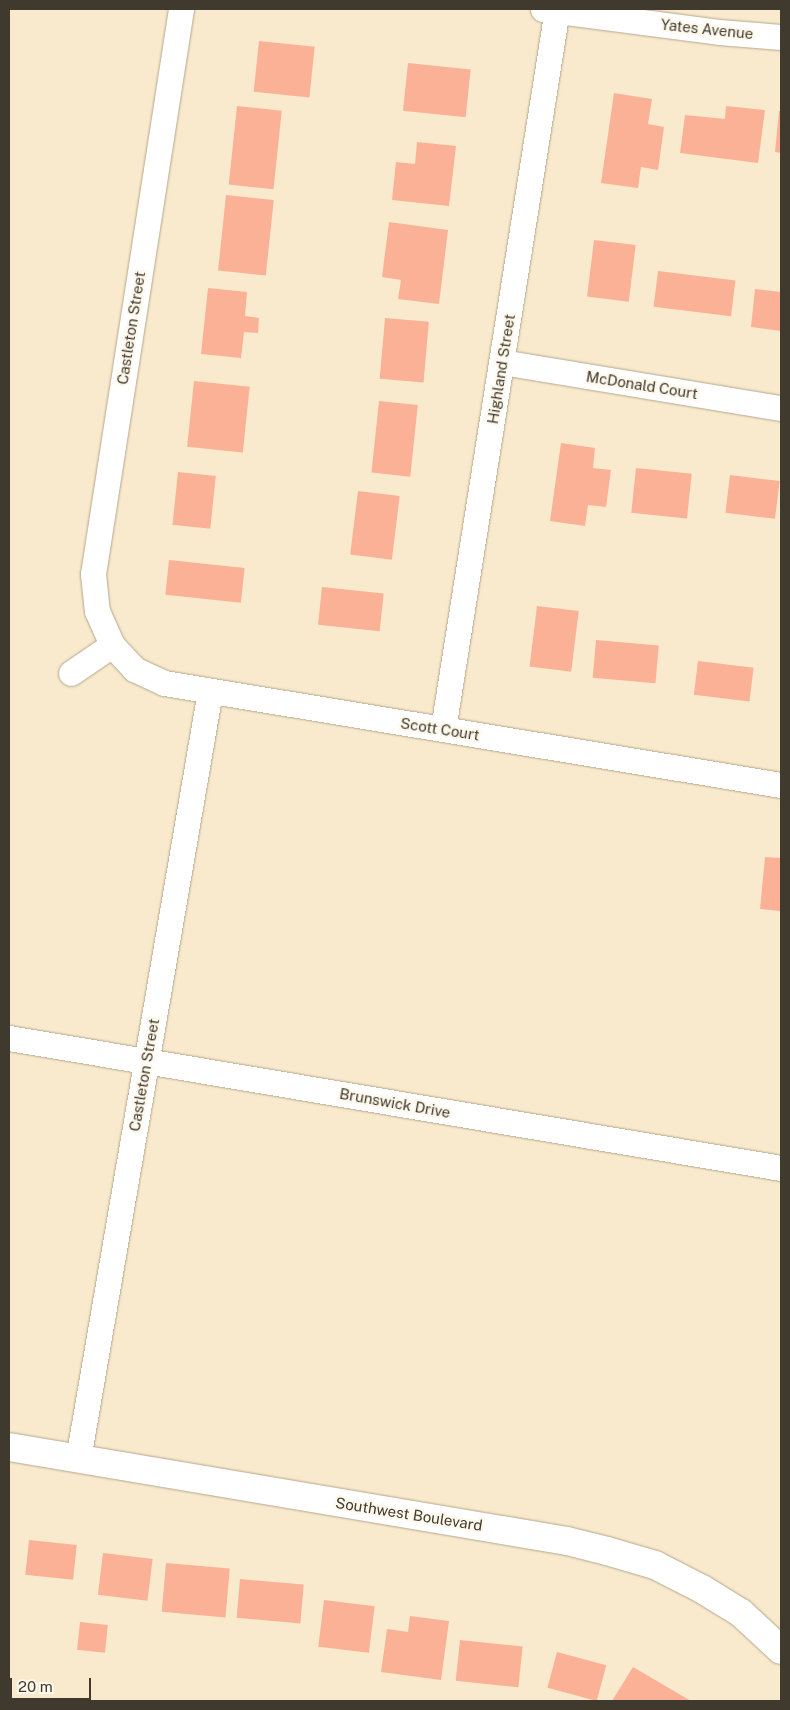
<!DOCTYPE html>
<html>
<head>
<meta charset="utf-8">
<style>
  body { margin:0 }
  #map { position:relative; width:790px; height:1710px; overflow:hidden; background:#f9eace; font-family:"Public Sans",sans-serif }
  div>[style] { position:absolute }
  .building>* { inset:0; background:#fbb196; transform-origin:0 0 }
  .roads { filter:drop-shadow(0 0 1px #b5a78c) drop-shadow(0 0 1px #b5a78c) }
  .street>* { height:25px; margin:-12.5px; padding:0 12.5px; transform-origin:12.5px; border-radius:12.5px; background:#fff }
  .secondary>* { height:28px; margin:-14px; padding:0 14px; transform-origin:14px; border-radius:14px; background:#fff }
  span { translate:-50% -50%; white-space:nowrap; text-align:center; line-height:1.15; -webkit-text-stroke:4.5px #fef8ed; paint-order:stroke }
  .street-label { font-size:15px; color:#3f392e }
  .frame { position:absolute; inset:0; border:10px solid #3f392e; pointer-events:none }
  .scale { position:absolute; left:10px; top:1678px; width:81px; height:22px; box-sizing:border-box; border:2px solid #3f392e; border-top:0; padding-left:6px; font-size:15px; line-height:18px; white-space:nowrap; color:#3f392e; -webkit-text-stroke:4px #fef8ed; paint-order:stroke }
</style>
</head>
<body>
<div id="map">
  <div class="building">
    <div style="left:259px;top:41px;width:56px;height:51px;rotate:6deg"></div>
    <div style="left:408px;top:63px;width:63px;height:48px;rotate:6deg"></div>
    <div style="clip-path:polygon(614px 93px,652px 99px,648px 124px,664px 127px,658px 170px,641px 167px,638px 188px,601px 183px)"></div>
    <div style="left:237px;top:106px;width:45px;height:79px;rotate:6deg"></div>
    <div style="clip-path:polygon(726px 106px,765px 110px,758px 163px,680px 153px,685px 115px,725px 119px)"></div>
    <div style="clip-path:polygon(779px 111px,781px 111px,781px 153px,775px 152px)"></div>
    <div style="clip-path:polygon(417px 142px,456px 146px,449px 206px,392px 200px,396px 162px,415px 164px)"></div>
    <div style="left:226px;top:195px;width:48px;height:76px;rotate:6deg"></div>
    <div style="clip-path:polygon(389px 222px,448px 230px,439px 304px,398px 299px,401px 280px,382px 277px)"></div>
    <div style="left:594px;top:240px;width:42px;height:57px;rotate:7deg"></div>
    <div style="left:658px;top:271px;width:78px;height:36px;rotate:7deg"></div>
    <div style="clip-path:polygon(208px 288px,247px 292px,245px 316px,259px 318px,258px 333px,244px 332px,241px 358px,201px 354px)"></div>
    <div style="clip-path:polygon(755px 289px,781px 292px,781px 331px,751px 327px)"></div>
    <div style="left:385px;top:318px;width:44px;height:61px;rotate:5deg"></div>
    <div style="left:194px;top:381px;width:56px;height:66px;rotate:6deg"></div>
    <div style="left:379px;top:401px;width:39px;height:72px;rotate:6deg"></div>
    <div style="clip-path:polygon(561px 443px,595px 448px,593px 468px,611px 470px,606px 507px,588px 505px,585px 526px,550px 521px)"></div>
    <div style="left:636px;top:468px;width:56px;height:45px;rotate:6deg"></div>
    <div style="left:178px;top:472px;width:38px;height:53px;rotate:6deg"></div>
    <div style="left:730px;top:475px;width:50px;height:38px;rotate:7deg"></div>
    <div style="left:358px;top:491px;width:42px;height:64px;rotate:7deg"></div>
    <div style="left:169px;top:560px;width:76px;height:35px;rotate:6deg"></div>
    <div style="left:322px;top:587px;width:62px;height:38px;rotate:6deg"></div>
    <div style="left:537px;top:606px;width:42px;height:61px;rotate:7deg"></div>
    <div style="left:596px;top:640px;width:63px;height:38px;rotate:5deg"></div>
    <div style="left:698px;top:661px;width:56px;height:34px;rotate:7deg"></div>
    <div style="clip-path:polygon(765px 857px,781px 858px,781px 911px,760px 909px)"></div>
    <div style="left:29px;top:1540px;width:48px;height:35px;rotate:6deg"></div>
    <div style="left:103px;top:1553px;width:50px;height:42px;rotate:7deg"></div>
    <div style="left:166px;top:1563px;width:64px;height:49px;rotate:5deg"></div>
    <div style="left:240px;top:1579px;width:64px;height:39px;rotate:5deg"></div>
    <div style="left:324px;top:1600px;width:51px;height:47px;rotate:7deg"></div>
    <div style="clip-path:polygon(410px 1616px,449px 1621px,441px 1680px,381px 1672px,387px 1629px,408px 1632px)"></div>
    <div style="left:80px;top:1622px;width:28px;height:28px;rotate:6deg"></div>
    <div style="left:460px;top:1640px;width:63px;height:41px;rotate:6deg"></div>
    <div style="left:557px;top:1652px;width:51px;height:37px;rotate:15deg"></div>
    <div style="clip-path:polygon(633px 1667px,691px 1701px,612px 1701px)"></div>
  </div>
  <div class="roads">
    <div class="street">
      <div style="left:181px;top:9px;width:572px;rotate:98.85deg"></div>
      <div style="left:93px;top:574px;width:37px;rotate:84deg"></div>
      <div style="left:97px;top:611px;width:37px;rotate:66deg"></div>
      <div style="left:112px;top:645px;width:33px;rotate:47deg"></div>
      <div style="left:134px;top:669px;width:33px;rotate:25deg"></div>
      <div style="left:164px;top:683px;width:625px;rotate:9.39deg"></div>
      <div style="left:543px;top:9px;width:177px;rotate:7.4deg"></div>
      <div style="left:719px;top:32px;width:62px;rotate:4.6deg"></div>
      <div style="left:502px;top:362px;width:283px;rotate:9.4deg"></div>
      <div style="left:71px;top:673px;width:50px;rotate:-34.3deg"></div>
      <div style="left:443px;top:729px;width:729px;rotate:-81deg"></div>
      <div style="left:9px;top:1038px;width:783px;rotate:9.56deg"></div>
      <div style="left:78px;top:1459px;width:779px;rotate:-80.25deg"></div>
    </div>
    <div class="secondary">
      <div style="left:9px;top:1447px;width:566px;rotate:9.56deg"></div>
      <div style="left:567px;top:1541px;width:41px;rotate:14deg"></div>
      <div style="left:607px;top:1551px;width:50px;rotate:16.3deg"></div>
      <div style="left:655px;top:1565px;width:53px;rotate:27.1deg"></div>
      <div style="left:702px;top:1589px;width:46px;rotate:31.6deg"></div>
      <div style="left:741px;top:1613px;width:54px;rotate:42.8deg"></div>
    </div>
  </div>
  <div class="street-label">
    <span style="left:707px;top:29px;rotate:6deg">Yates Avenue</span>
    <span style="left:131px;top:328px;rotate:-81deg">Castleton Street</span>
    <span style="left:501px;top:369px;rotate:-81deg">Highland Street</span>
    <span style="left:642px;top:385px;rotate:9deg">McDonald Court</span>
    <span style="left:440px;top:729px;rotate:9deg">Scott Court</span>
    <span style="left:144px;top:1075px;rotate:-80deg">Castleton Street</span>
    <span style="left:395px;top:1103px;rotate:10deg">Brunswick Drive</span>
    <span style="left:409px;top:1514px;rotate:9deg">Southwest Boulevard</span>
  </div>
  <div class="frame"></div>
  <div class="scale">20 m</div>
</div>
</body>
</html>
